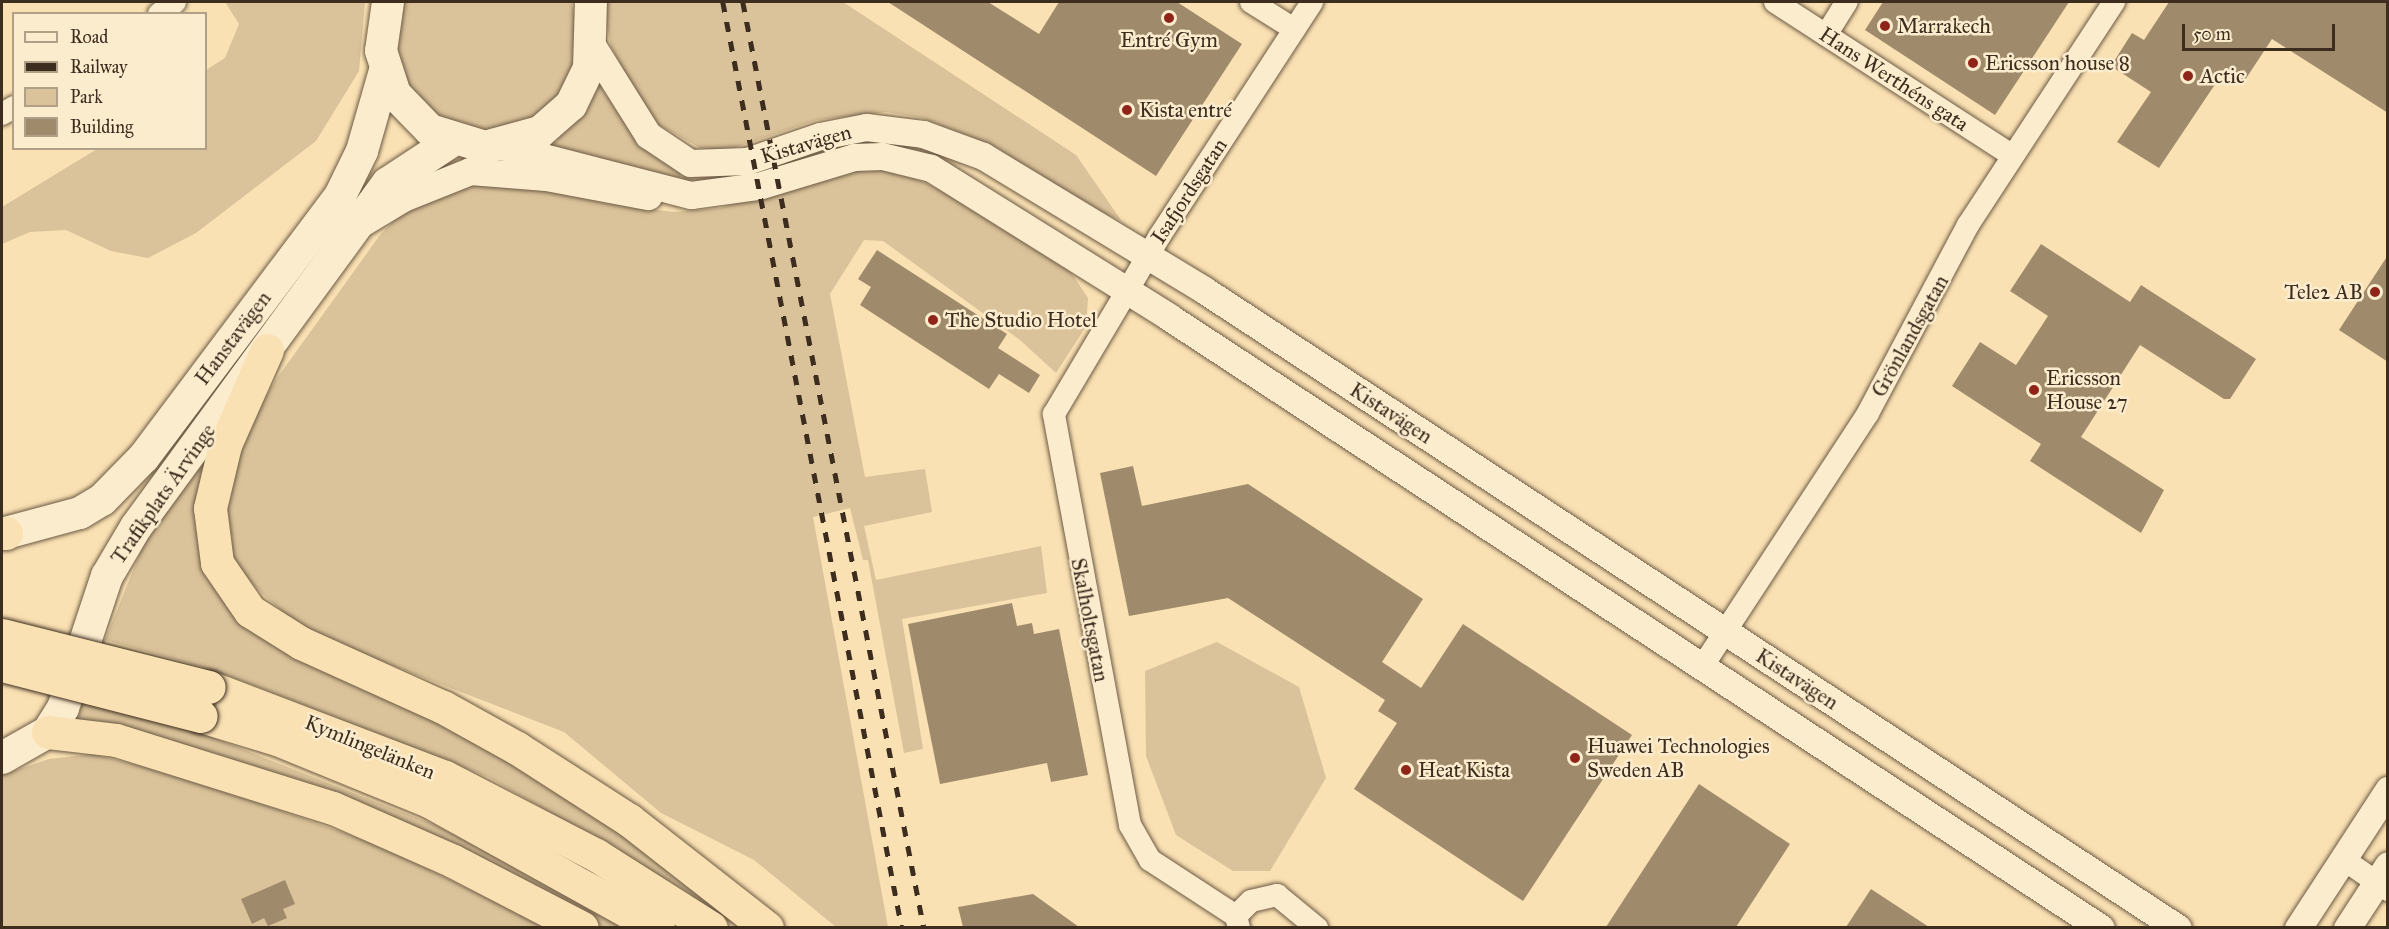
<!DOCTYPE html>
<html>
<head>
<meta charset="utf-8">
<style>
  body { margin:0 }
  #map { position:relative; width:2389px; height:929px; overflow:hidden; background:#fae1b3; font-family:"IM FELL Great Primer",serif }
  div>[style] { position:absolute }
  .green>* { inset:0; background:#dac29a }
  .building>* { inset:0; background:#9f8b6c }
  .roads { filter:drop-shadow(0 0 2px #6c5a44) drop-shadow(0 0 2px #6c5a44) }
  .minor>* { height:22px; margin:-11px; padding:0 11px; transform-origin:11px; border-radius:11px; background:#fcecce }
  .tertiary>* { height:27px; margin:-13.5px; padding:0 13.5px; transform-origin:13.5px; border-radius:13.5px; background:#fcecce }
  .secondary>* { height:32px; margin:-16px; padding:0 16px; transform-origin:16px; border-radius:16px; background:#fcecce }
  .motorway>* { height:33px; margin:-16.5px; padding:0 16.5px; transform-origin:16.5px; border-radius:16.5px; background:#fae1b3 }
  .rail>* { height:4.5px; margin-top:-2.25px; transform-origin:0; background:repeating-linear-gradient(90deg,#3d2d1f 0 10px,transparent 0 20px) }
  .bridges { filter:drop-shadow(0 0 2px #3d2d1f) drop-shadow(0 0 2px #3d2d1f) }
  .motorway-bridge>* { height:33px; margin:-16.5px; padding:0 16.5px; transform-origin:16.5px; border-radius:16.5px; background:#fae1b3 }
  .dots>* { width:16px; height:16px; translate:-50% -50%; box-sizing:border-box; border:3px solid #fcecce; border-radius:50% }
  span { translate:-50% -50%; white-space:nowrap; text-align:center; line-height:1.15; -webkit-text-stroke:5px #fcecce; paint-order:stroke }
  .poi-label { font-size:21px; color:#3d2d1f }
  .left { translate:0 -50%; text-align:left }
  .right { translate:-100% -50%; text-align:right }
  .street-label { font-size:21px; color:#3d2d1f }
  .frame { position:absolute; inset:0; border:3px solid #3d2d1f; pointer-events:none }
  .legend { position:absolute; left:12px; top:12px; width:195px; height:138px; box-sizing:border-box; background:#fcecce; border:2px solid #b0a088; margin:0; padding:8px 10px; list-style:none; font-size:18px; color:#3d2d1f }
  .legend li { display:flex; align-items:center; gap:12px; height:30px }
  .legend b { width:30px; border:2px solid #b0a088 }
  .scale { position:absolute; left:2182px; top:24px; width:153px; height:27px; box-sizing:border-box; border:3px solid #3d2d1f; border-top:0; padding-left:8px; font-size:18px; line-height:21px; white-space:nowrap; color:#3d2d1f; -webkit-text-stroke:4px #fcecce; paint-order:stroke }
</style>
</head>
<body>
<div id="map">
  <div class="green">
    <div style="clip-path:polygon(225px 2px,365px 2px,359px 71px,316px 141px,196px 233px,148px 258px,111px 251px,66px 230px,30px 232px,2px 244px,2px 207px,97px 149px,206px 148px,206px 70px,225px 58px,239px 24px)"></div>
    <div style="clip-path:polygon(403px 2px,571px 2px,580px 34px,576px 65px,563px 92px,541px 114px,514px 127px,484px 131px,455px 125px,428px 110px,408px 87px,397px 58px,396px 28px)"></div>
    <div style="clip-path:polygon(602px 2px,843px 2px,1076px 155px,1121px 220px,1082px 205px,996px 147px,922px 118px,886px 112px,817px 120px,725px 151px,700px 148px,658px 124px,635px 91px,611px 46px)"></div>
    <div style="clip-path:polygon(599px 85px,638px 142px,681px 169px,679px 182px,551px 148px)"></div>
    <div style="clip-path:polygon(864px 169px,897px 170px,950px 194px,1070px 271px,1088px 298px,1087px 313px,1085px 328px,1056px 373px,1020px 340px,883px 241px,864px 240px,830px 294px,865px 477px,925px 469px,932px 512px,864px 526px,876px 580px,1041px 546px,1047px 593px,902px 619px,923px 749px,904px 753px,868px 560px,863px 560px,850px 508px,813px 517px,888px 927px,836px 927px,754px 860px,661px 813px,564px 732px,350px 649px,293px 621px,243px 576px,230px 552px,225px 518px,239px 443px,275px 381px,380px 235px,408px 206px,471px 179px,535px 182px,626px 206px,674px 212px,721px 208px,830px 174px)"></div>
    <div style="clip-path:polygon(215px 445px,217px 587px,521px 763px,750px 927px,736px 927px,681px 888px,488px 777px,214px 670px,105px 640px,143px 546px)"></div>
    <div style="clip-path:polygon(1217px 642px,1299px 687px,1326px 778px,1270px 871px,1233px 871px,1176px 835px,1146px 756px,1145px 671px)"></div>
    <div style="clip-path:polygon(83px 699px,196px 731px,435px 825px,547px 881px,623px 927px,602px 927px,542px 892px,78px 719px)"></div>
    <div style="clip-path:polygon(92px 754px,185px 777px,381px 846px,546px 927px,2px 927px,2px 775px,49px 759px)"></div>
  </div>
  <div class="building">
    <div style="clip-path:polygon(888px 2px,988px 2px,1039px 34px,1059px 2px,1177px 2px,1242px 44px,1156px 176px)"></div>
    <div style="clip-path:polygon(1883px 2px,2069px 2px,1995px 115px,1865px 30px)"></div>
    <div style="clip-path:polygon(2169px 2px,2388px 2px,2388px 113px,2272px 39px,2243px 83px,2224px 71px,2159px 168px,2117px 142px,2151px 92px,2111px 66px,2132px 33px,2144px 40px)"></div>
    <div style="clip-path:polygon(2041px 244px,2130px 302px,2141px 285px,2256px 359px,2230px 399px,2224px 399px,2140px 345px,2081px 437px,2164px 490px,2141px 533px,2030px 461px,2041px 444px,1952px 386px,1980px 342px,2016px 365px,2048px 316px,2010px 291px)"></div>
    <div style="clip-path:polygon(877px 250px,1007px 334px,998px 348px,1040px 375px,1029px 393px,999px 374px,989px 389px,860px 305px,871px 287px,858px 279px)"></div>
    <div style="clip-path:polygon(2388px 255px,2388px 362px,2339px 330px)"></div>
    <div style="clip-path:polygon(1133px 466px,1142px 506px,1248px 484px,1423px 599px,1382px 662px,1421px 688px,1463px 624px,1632px 735px,1523px 901px,1354px 789px,1397px 723px,1378px 711px,1385px 700px,1228px 598px,1129px 616px,1100px 473px)"></div>
    <div style="clip-path:polygon(1012px 603px,1017px 626px,1032px 623px,1034px 634px,1059px 629px,1088px 775px,1051px 782px,1047px 763px,940px 784px,908px 624px)"></div>
    <div style="clip-path:polygon(1699px 784px,1790px 844px,1736px 927px,1606px 927px)"></div>
    <div style="clip-path:polygon(285px 880px,295px 904px,283px 909px,287px 918px,268px 926px,264px 918px,252px 924px,241px 899px)"></div>
    <div style="clip-path:polygon(1871px 889px,1929px 927px,1846px 927px)"></div>
    <div style="clip-path:polygon(1033px 894px,1079px 927px,963px 927px,958px 907px)"></div>
  </div>
  <div class="roads">
    <div class="minor">
      <div style="left:1251px;top:2px;width:51px;rotate:32.1deg"></div>
      <div style="left:1775px;top:2px;width:283px;rotate:32.9deg"></div>
      <div style="left:159px;top:14px;width:20px;rotate:-37deg"></div>
      <div style="left:1826px;top:35px;width:39px;rotate:-58deg"></div>
      <div style="left:2px;top:114px;width:14px;rotate:-30deg"></div>
      <div style="left:1702px;top:667px;width:303px;rotate:-56.8deg"></div>
      <div style="left:1868px;top:413px;width:213px;rotate:-62deg"></div>
      <div style="left:1968px;top:225px;width:267px;rotate:-56.8deg"></div>
      <div style="left:2343px;top:859px;width:55px;rotate:34.6deg"></div>
      <div style="left:1236px;top:916px;width:21px;rotate:-45deg"></div>
      <div style="left:1251px;top:901px;width:27px;rotate:-13deg"></div>
      <div style="left:1277px;top:895px;width:52px;rotate:39.5deg"></div>
      <div style="left:1239px;top:928px;width:12px;rotate:-104deg"></div>
      <div style="left:1236px;top:916px;width:103px;rotate:-146.9deg"></div>
      <div style="left:1150px;top:860px;width:40px;rotate:-119.7deg"></div>
      <div style="left:1130px;top:825px;width:418px;rotate:-100.5deg"></div>
      <div style="left:1054px;top:414px;width:206px;rotate:-59.3deg"></div>
      <div style="left:1159px;top:237px;width:280px;rotate:-56.9deg"></div>
    </div>
    <div class="tertiary">
      <div style="left:593px;top:47px;width:104px;rotate:58deg"></div>
      <div style="left:648px;top:135px;width:50px;rotate:33.7deg"></div>
      <div style="left:690px;top:163px;width:57px;rotate:-2deg"></div>
      <div style="left:747px;top:161px;width:77px;rotate:-18.9deg"></div>
      <div style="left:820px;top:136px;width:47px;rotate:-11.1deg"></div>
      <div style="left:866px;top:127px;width:57px;rotate:7deg"></div>
      <div style="left:923px;top:134px;width:64px;rotate:20.1deg"></div>
      <div style="left:983px;top:156px;width:258px;rotate:31.2deg"></div>
      <div style="left:1204px;top:290px;width:1164px;rotate:33.23deg"></div>
      <div style="left:501px;top:146px;width:196px;rotate:14.5deg"></div>
      <div style="left:691px;top:195px;width:68px;rotate:-7.7deg"></div>
      <div style="left:758px;top:186px;width:100px;rotate:-16.8deg"></div>
      <div style="left:854px;top:157px;width:28px;rotate:-2deg"></div>
      <div style="left:882px;top:156px;width:50px;rotate:13.8deg"></div>
      <div style="left:931px;top:168px;width:281px;rotate:32deg"></div>
      <div style="left:1169px;top:317px;width:1114px;rotate:33.25deg"></div>
      <div style="left:360px;top:224px;width:50px;rotate:-31.2deg"></div>
      <div style="left:403px;top:198px;width:72px;rotate:-21.9deg"></div>
      <div style="left:470px;top:171px;width:76px;rotate:4.5deg"></div>
      <div style="left:546px;top:177px;width:104px;rotate:10.6deg"></div>
      <div style="left:2298px;top:928px;width:165px;rotate:-56.9deg"></div>
      <div style="left:2347px;top:928px;width:75px;rotate:-56.9deg"></div>
    </div>
    <div class="secondary">
      <div style="left:388px;top:2px;width:49px;rotate:98.1deg"></div>
      <div style="left:381px;top:51px;width:45px;rotate:72deg"></div>
      <div style="left:395px;top:94px;width:50px;rotate:45.8deg"></div>
      <div style="left:430px;top:130px;width:58px;rotate:17.2deg"></div>
      <div style="left:485px;top:147px;width:57px;rotate:-15.3deg"></div>
      <div style="left:540px;top:132px;width:41px;rotate:-41.1deg"></div>
      <div style="left:571px;top:105px;width:41px;rotate:-64.1deg"></div>
      <div style="left:589px;top:68px;width:66px;rotate:-88.3deg"></div>
      <div style="left:2px;top:534px;width:81px;rotate:-15.1deg"></div>
      <div style="left:80px;top:513px;width:26px;rotate:-31deg"></div>
      <div style="left:102px;top:500px;width:60px;rotate:-45.7deg"></div>
      <div style="left:144px;top:457px;width:326px;rotate:-53.1deg"></div>
      <div style="left:340px;top:196px;width:50px;rotate:-63.9deg"></div>
      <div style="left:362px;top:151px;width:83px;rotate:-74deg"></div>
      <div style="left:2px;top:758px;width:53px;rotate:-29.5deg"></div>
      <div style="left:48px;top:732px;width:28px;rotate:-58deg"></div>
      <div style="left:63px;top:708px;width:139px;rotate:-71.6deg"></div>
      <div style="left:107px;top:576px;width:57px;rotate:-59.4deg"></div>
      <div style="left:136px;top:527px;width:426px;rotate:-53.8deg"></div>
      <div style="left:388px;top:183px;width:77px;rotate:-33.3deg"></div>
    </div>
    <div class="motorway">
      <div style="left:267px;top:350px;width:104px;rotate:113.9deg"></div>
      <div style="left:225px;top:445px;width:65px;rotate:103.4deg"></div>
      <div style="left:210px;top:508px;width:55px;rotate:82.7deg"></div>
      <div style="left:217px;top:563px;width:58px;rotate:55.5deg"></div>
      <div style="left:250px;top:611px;width:60px;rotate:32.1deg"></div>
      <div style="left:301px;top:643px;width:156px;rotate:24.3deg"></div>
      <div style="left:443px;top:707px;width:85px;rotate:29deg"></div>
      <div style="left:517px;top:748px;width:133px;rotate:32.7deg"></div>
      <div style="left:629px;top:820px;width:175px;rotate:38deg"></div>
      <div style="left:2px;top:533px;width:4px"></div>
      <div style="left:209px;top:687px;width:253px;rotate:20.9deg"></div>
      <div style="left:445px;top:777px;width:170px;rotate:27.3deg"></div>
      <div style="left:596px;top:855px;width:136px;rotate:32.4deg"></div>
      <div style="left:201px;top:716px;width:79px;rotate:16.8deg"></div>
      <div style="left:277px;top:739px;width:164px;rotate:22.2deg"></div>
      <div style="left:429px;top:801px;width:262px;rotate:29deg"></div>
      <div style="left:48px;top:732px;width:68px;rotate:6.7deg"></div>
      <div style="left:116px;top:740px;width:227px;rotate:17.4deg"></div>
      <div style="left:333px;top:808px;width:131px;rotate:23.8deg"></div>
      <div style="left:453px;top:861px;width:145px;rotate:27.4deg"></div>
    </div>
  </div>
  <div class="rail">
    <div style="left:723px;top:2px;width:943px;rotate:79.06deg"></div>
    <div style="left:743px;top:2px;width:944px;rotate:78.94deg"></div>
  </div>
  <div class="bridges">
    <div class="motorway-bridge">
      <div style="left:2px;top:635px;width:213px;rotate:14.1deg"></div>
      <div style="left:2px;top:665px;width:205px;rotate:14.4deg"></div>
    </div>
  </div>
  <div class="dots">
    <div style="left:1169px;top:18px;background:#8f2418"></div>
    <div style="left:1885px;top:26px;background:#8f2418"></div>
    <div style="left:1973px;top:63px;background:#8f2418"></div>
    <div style="left:2188px;top:76px;background:#8f2418"></div>
    <div style="left:1127px;top:110px;background:#8f2418"></div>
    <div style="left:2375px;top:292px;background:#8f2418"></div>
    <div style="left:933px;top:320px;background:#8f2418"></div>
    <div style="left:2034px;top:390px;background:#8f2418"></div>
    <div style="left:1575px;top:758px;background:#8f2418"></div>
    <div style="left:1406px;top:770px;background:#8f2418"></div>
  </div>
  <div class="poi-label">
    <span class="left" style="left:1897px;top:26px">Marrakech</span>
    <span style="left:1169px;top:40px">Entré Gym</span>
    <span class="left" style="left:1985px;top:63px">Ericsson house 8</span>
    <span class="left" style="left:2200px;top:76px">Actic</span>
    <span class="left" style="left:1139px;top:110px">Kista entré</span>
    <span class="right" style="left:2363px;top:292px">Tele2 AB</span>
    <span class="left" style="left:945px;top:320px">The Studio Hotel</span>
    <span class="left" style="left:2046px;top:390px">Ericsson<br>House 27</span>
    <span class="left" style="left:1587px;top:758px">Huawei Technologies<br>Sweden AB</span>
    <span class="left" style="left:1418px;top:770px">Heat Kista</span>
  </div>
  <div class="street-label">
    <span style="left:1894px;top:79px;rotate:33deg">Hans Werthéns gata</span>
    <span style="left:806px;top:144px;rotate:-16deg">Kistavägen</span>
    <span style="left:1189px;top:191px;rotate:-57deg">Isafjordsgatan</span>
    <span style="left:1910px;top:336px;rotate:-61deg">Grönlandsgatan</span>
    <span style="left:233px;top:338px;rotate:-53deg">Hanstavägen</span>
    <span style="left:1391px;top:413px;rotate:33deg">Kistavägen</span>
    <span style="left:163px;top:494px;rotate:-55deg">Trafikplats Ärvinge</span>
    <span style="left:1090px;top:620px;rotate:79deg">Skalholtsgatan</span>
    <span style="left:1797px;top:679px;rotate:33deg">Kistavägen</span>
    <span style="left:370px;top:747px;rotate:22deg">Kymlingelänken</span>
  </div>
  <div class="frame"></div>
  <ul class="legend">
  <li><b style="height:8px;background:#fcecce"></b>Road</li>
  <li><b style="height:8px;background:#3d2d1f"></b>Railway</li>
  <li><b style="height:16px;background:#dac29a"></b>Park</li>
  <li><b style="height:16px;background:#9f8b6c"></b>Building</li>
  </ul>
  <div class="scale">50 m</div>
</div>
</body>
</html>
